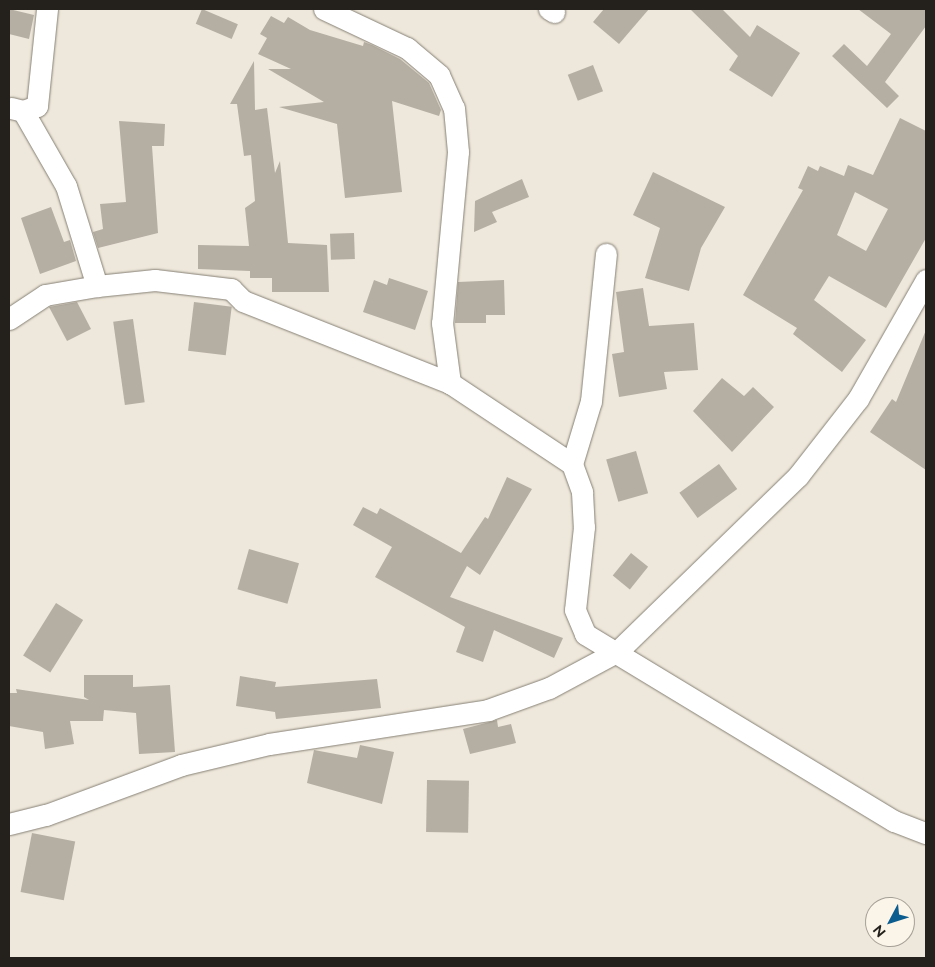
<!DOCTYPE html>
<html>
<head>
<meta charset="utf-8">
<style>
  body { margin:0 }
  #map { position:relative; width:935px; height:967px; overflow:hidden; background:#eee7db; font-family:Raleway,sans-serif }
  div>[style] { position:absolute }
  .building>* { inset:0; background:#b5aea3; transform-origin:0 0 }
  .roads { filter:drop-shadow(0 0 1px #868075) drop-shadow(0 0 1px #868075) }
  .minor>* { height:21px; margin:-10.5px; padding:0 10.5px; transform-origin:10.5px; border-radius:10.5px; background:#fff }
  span { translate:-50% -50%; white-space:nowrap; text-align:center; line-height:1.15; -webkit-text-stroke:5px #fbf4e8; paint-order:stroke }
  .frame { position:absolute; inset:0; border:10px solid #24211d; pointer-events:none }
  .north { position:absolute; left:865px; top:897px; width:50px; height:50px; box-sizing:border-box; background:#fbf4e8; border:1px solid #a5a097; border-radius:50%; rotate:230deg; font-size:14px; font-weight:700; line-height:20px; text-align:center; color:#24211d }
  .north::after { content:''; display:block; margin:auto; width:18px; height:22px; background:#0c5d8f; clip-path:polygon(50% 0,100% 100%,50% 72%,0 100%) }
</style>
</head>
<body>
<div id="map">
  <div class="building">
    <div style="clip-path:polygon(9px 9px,34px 15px,29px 39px,9px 34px)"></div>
    <div style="left:202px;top:9px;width:39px;height:16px;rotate:23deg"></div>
    <div style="clip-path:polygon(604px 9px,649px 9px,619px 44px,593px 22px)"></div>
    <div style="clip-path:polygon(690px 9px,722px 9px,750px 37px,757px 25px,800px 53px,772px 97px,729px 70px,738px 56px)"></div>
    <div style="clip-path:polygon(858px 9px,926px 9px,926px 26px,885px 82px,899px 96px,887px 108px,832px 56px,844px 44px,867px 66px,891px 34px)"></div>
    <div style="clip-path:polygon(271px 16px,284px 23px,288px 17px,310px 30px,363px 46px,364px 42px,372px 45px,400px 59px,429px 83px,441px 110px,439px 116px,392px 101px,402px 192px,345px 198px,337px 124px,279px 107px,324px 102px,268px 69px,291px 69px,258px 54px,267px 38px,260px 34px)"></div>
    <div style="clip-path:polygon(254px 61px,255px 110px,267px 108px,275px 173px,280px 161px,288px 243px,327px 245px,329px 292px,272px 292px,272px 278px,250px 278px,250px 271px,198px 269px,198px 245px,249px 246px,245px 208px,255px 201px,251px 155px,244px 156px,237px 104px,230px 104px)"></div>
    <div style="left:593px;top:65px;width:28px;height:27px;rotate:69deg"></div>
    <div style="clip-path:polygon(evenodd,900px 118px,926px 131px,926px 238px,886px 308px,829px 276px,814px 300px,866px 340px,842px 372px,793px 334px,797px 328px,743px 295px,803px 190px,798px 188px,808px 166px,818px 171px,820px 166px,844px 176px,848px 165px,873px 175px,900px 118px,855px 192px,888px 209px,866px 251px,837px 235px,855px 192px)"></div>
    <div style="clip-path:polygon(119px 121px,165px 124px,164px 146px,152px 146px,158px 233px,98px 248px,93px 232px,103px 229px,100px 204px,126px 202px)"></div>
    <div style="clip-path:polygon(653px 172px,725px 207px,701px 248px,689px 291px,645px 278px,660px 228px,633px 215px)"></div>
    <div style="clip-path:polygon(522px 179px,529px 197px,492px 212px,497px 222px,474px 232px,475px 201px)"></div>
    <div style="clip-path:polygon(51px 207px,64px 242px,70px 240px,76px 261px,40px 274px,21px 218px)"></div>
    <div style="left:354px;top:233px;width:26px;height:24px;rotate:88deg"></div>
    <div style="clip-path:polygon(389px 278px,428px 291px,415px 330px,363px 312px,374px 280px,387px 285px)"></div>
    <div style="clip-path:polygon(504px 280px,505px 315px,486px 315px,486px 323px,455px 323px,458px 282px)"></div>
    <div style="clip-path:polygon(643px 288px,649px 326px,694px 323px,698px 370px,664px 372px,667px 389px,619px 397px,612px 354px,624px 352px,616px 292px)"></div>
    <div style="clip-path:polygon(77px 302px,91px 329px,67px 341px,49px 307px)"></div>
    <div style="left:194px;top:302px;width:38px;height:49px;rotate:7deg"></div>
    <div style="left:133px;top:319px;width:84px;height:20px;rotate:82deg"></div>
    <div style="clip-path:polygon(926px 330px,926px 470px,870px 432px,892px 399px,896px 402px)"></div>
    <div style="clip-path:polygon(722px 378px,744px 396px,753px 387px,774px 407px,732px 452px,693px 411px)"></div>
    <div style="left:636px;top:451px;width:44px;height:31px;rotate:74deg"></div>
    <div style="left:719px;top:464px;width:31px;height:49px;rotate:54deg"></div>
    <div style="clip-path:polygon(507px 477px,532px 489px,480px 575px,467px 566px,450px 597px,563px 638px,554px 658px,494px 630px,483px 662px,456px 652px,465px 627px,375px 577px,392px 547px,353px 525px,363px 507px,377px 514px,380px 508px,461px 553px,485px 517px,488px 519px)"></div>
    <div style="left:249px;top:549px;width:52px;height:42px;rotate:16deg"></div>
    <div style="left:631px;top:553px;width:22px;height:29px;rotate:39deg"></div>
    <div style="left:56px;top:603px;width:32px;height:62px;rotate:32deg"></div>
    <div style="clip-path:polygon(84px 675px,133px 675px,133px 687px,170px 685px,175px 752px,139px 754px,136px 713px,104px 710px,103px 721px,70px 721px,74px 744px,45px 749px,43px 732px,9px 726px,9px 693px,17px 693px,16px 689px,89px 700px,84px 697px)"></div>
    <div style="clip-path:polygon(240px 676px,276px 682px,275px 687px,377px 679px,381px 708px,276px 719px,275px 712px,236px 706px)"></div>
    <div style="clip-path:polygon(497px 720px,498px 727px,511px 724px,516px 743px,470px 754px,463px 729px)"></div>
    <div style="clip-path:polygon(360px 745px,394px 752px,382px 804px,307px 783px,314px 750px,357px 758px)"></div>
    <div style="left:427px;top:780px;width:42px;height:52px;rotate:1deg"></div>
    <div style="left:32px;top:833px;width:44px;height:60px;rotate:11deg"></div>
  </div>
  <div class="roads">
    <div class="minor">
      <div style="left:324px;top:9px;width:92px;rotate:25.2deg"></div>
      <div style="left:407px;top:48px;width:42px;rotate:40.2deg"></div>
      <div style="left:439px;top:75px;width:36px;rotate:66deg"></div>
      <div style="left:454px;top:108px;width:44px;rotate:84.8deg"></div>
      <div style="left:458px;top:152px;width:172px;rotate:95.3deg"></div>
      <div style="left:442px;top:323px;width:61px;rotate:82.4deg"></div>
      <div style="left:549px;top:9px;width:6px;rotate:31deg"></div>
      <div style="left:11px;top:108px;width:12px;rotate:14deg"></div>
      <div style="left:23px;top:111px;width:15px;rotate:-20deg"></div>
      <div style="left:37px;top:106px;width:98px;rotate:-84.1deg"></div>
      <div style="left:23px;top:111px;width:86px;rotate:60.2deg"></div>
      <div style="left:66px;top:186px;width:105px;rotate:72.8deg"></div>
      <div style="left:9px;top:319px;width:43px;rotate:-33.7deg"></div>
      <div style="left:45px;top:295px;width:53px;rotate:-9.8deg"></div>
      <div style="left:97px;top:286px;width:58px;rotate:-5.9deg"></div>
      <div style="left:155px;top:280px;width:77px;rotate:6.8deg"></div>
      <div style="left:231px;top:289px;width:17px;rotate:45deg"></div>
      <div style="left:243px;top:301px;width:223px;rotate:21.6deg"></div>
      <div style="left:450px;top:383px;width:146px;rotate:33.6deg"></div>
      <div style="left:572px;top:464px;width:30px;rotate:70deg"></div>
      <div style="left:582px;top:492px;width:35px;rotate:87deg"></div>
      <div style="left:584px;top:527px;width:83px;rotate:96.2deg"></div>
      <div style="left:575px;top:610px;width:26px;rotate:67deg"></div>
      <div style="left:585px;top:634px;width:361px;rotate:31.2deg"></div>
      <div style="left:894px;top:821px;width:34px;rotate:21deg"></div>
      <div style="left:572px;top:464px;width:66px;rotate:-73.2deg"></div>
      <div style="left:591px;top:401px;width:148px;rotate:-84.2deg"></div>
      <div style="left:9px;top:824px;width:38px;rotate:-14deg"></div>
      <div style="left:46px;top:815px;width:144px;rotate:-20.3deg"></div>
      <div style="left:181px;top:765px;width:90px;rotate:-13.4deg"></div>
      <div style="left:269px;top:744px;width:222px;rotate:-8.8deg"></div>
      <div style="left:488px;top:710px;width:65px;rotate:-19.8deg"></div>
      <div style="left:549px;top:688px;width:78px;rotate:-28.2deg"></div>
      <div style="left:618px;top:651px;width:251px;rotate:-44.2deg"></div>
      <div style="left:798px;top:476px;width:98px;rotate:-52.1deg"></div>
      <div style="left:858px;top:399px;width:137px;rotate:-60.3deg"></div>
    </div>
  </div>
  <div class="frame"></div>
  <div class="north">N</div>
</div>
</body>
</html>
